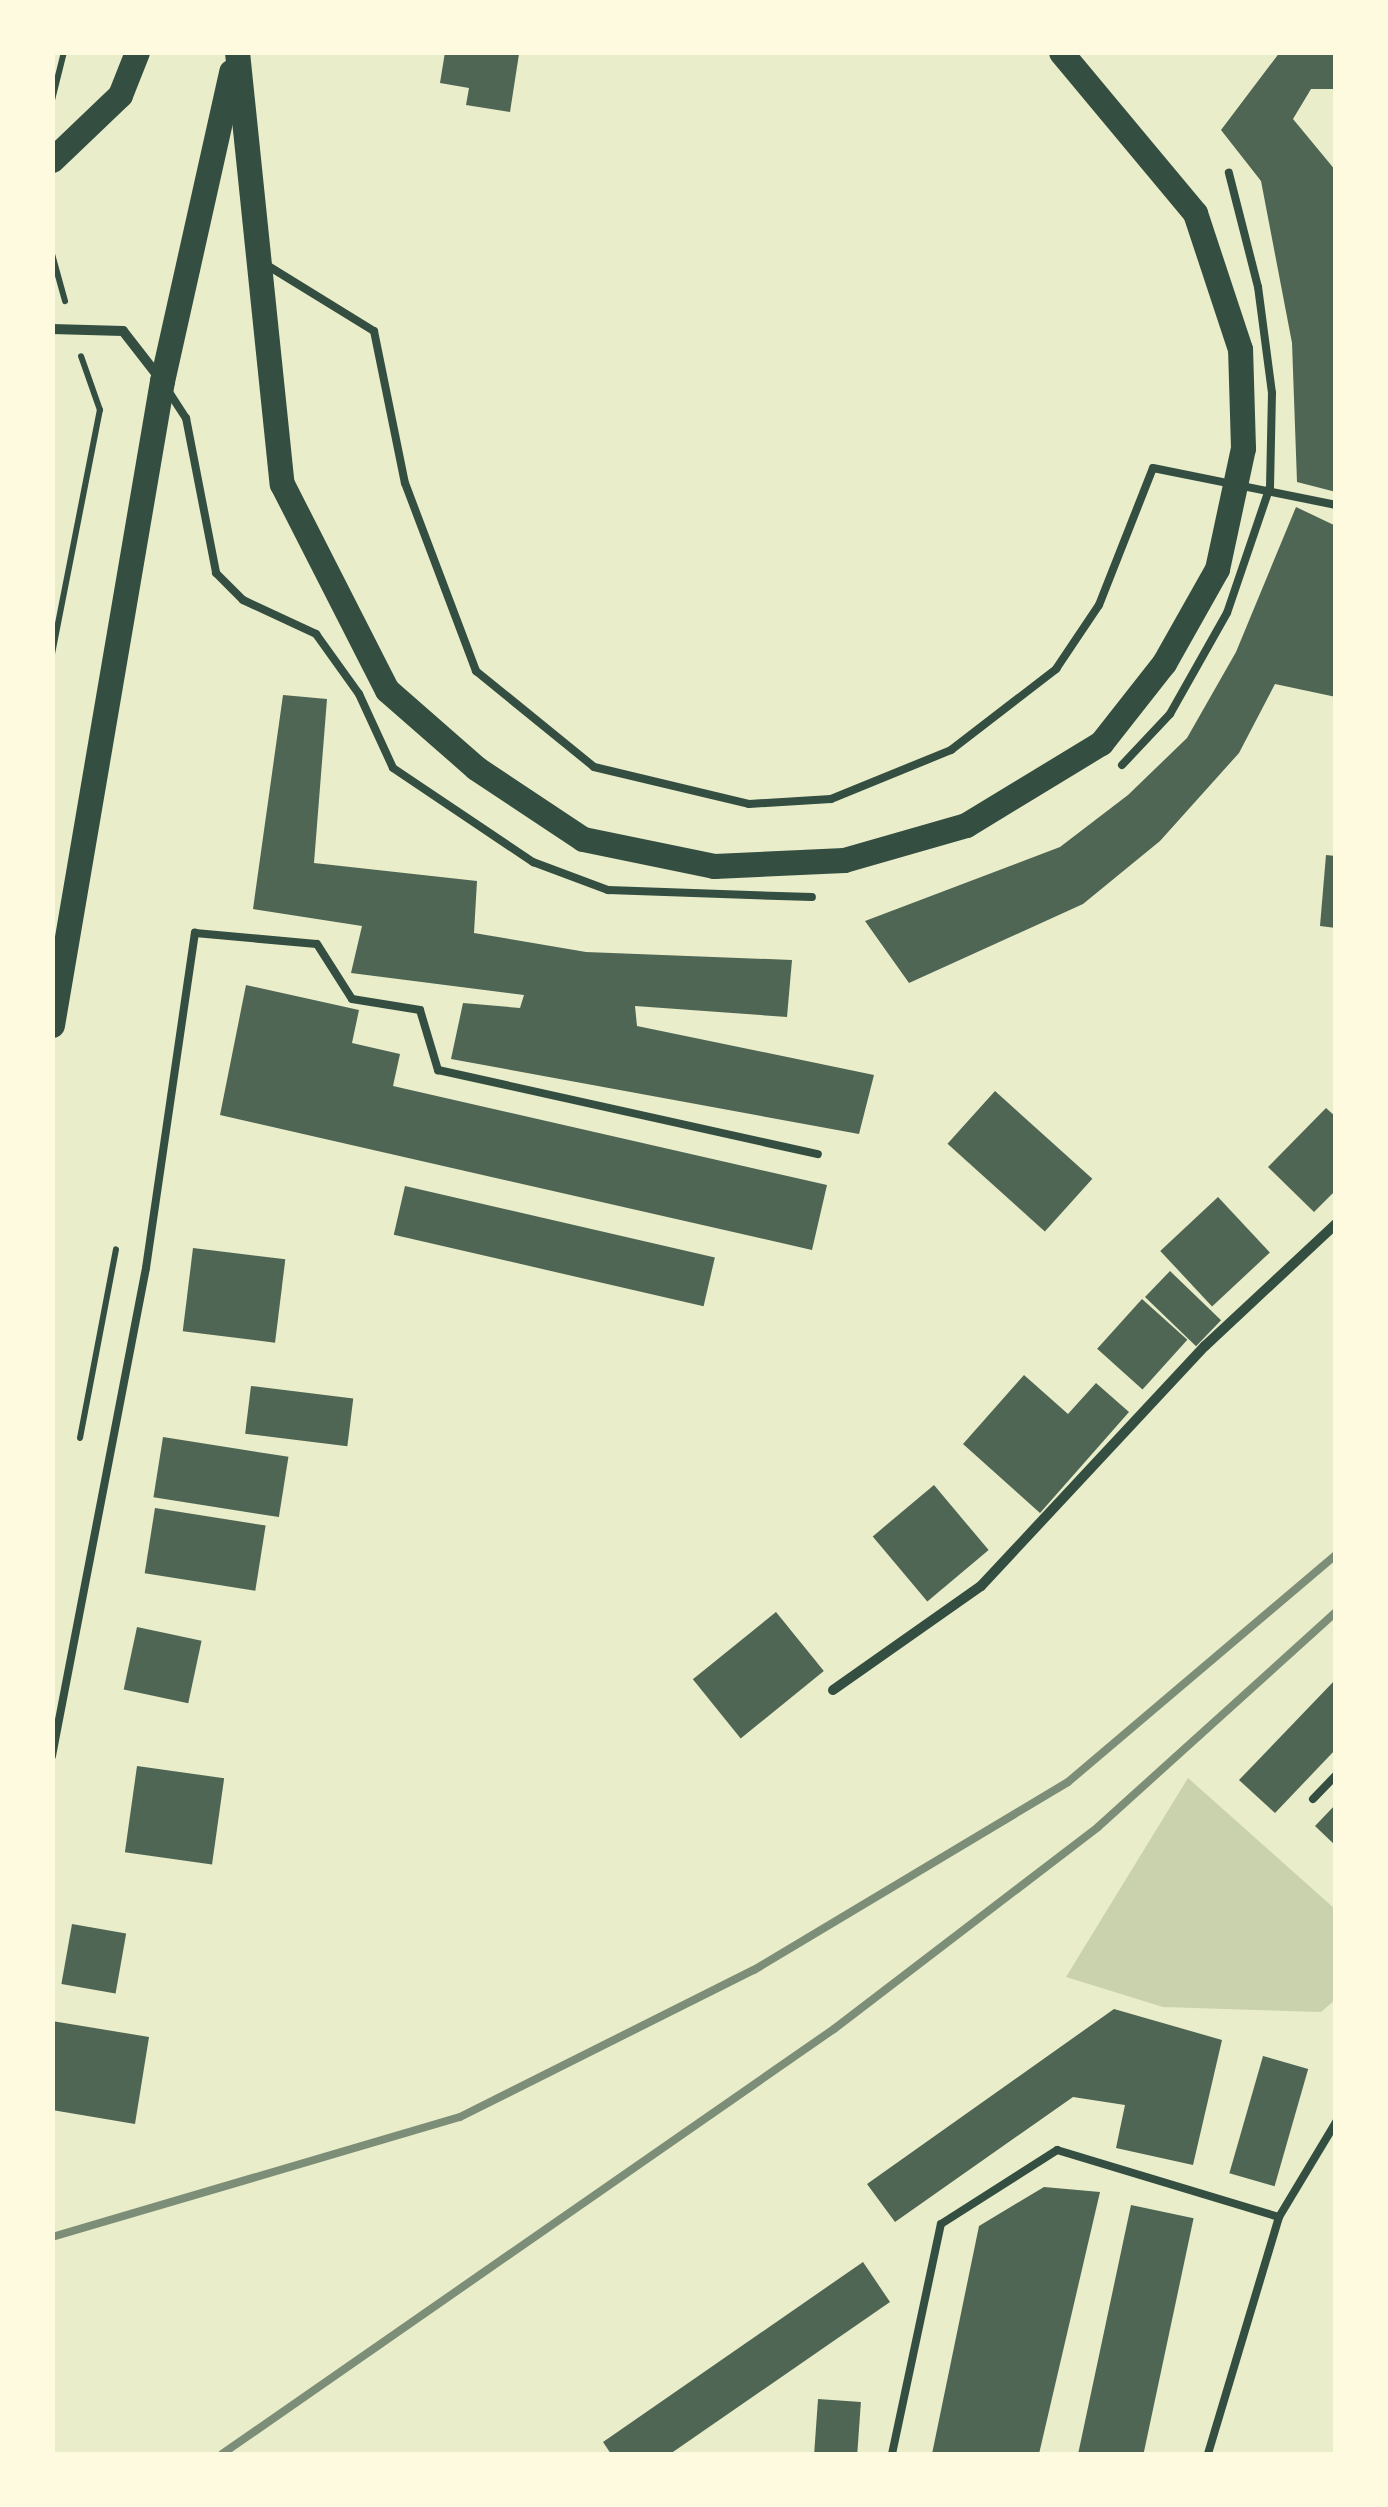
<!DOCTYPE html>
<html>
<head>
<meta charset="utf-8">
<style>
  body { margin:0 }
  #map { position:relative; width:1388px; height:2507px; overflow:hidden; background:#e9edc9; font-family:"Nunito Sans",sans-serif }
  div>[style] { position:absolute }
  .green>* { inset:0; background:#cad2ad }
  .building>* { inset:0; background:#4f6655; transform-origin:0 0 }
  .path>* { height:6px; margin:-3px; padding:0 3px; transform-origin:3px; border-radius:3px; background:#344e41 }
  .service>* { height:8px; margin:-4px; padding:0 4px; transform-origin:4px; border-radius:4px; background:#344e41 }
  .minor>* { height:10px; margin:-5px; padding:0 5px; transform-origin:5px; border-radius:5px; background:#344e41 }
  .primary>* { height:25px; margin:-12.5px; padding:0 12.5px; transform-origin:12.5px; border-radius:12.5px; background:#344e41 }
  .rail>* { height:8px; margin:-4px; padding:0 4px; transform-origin:4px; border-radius:4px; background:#7c8e77 }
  span { translate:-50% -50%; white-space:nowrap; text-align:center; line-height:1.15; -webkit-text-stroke:10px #fefae0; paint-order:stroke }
  .frame { position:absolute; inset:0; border:55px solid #fefae0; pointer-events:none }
</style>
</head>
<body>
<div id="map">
  <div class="green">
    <div style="clip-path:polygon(1188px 1778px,1335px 1909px,1335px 2000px,1321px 2012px,1163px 2007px,1066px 1977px)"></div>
  </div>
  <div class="building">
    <div style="clip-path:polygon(445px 52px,519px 54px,510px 112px,466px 105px,469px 88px,440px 83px)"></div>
    <div style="clip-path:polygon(1280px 52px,1336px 52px,1336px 89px,1311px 89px,1293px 119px,1336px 171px,1336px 492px,1297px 482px,1292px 343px,1261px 181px,1221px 130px)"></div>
    <div style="clip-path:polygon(1296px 507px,1336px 526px,1336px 697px,1275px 684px,1239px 753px,1160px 841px,1083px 904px,909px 983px,865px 921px,1060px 847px,1128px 795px,1187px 738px,1236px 652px)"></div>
    <div style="clip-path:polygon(283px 695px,327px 699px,314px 863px,477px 881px,474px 933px,586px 952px,792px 960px,787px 1017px,635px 1006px,637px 1026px,874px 1075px,859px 1134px,451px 1059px,463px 1003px,520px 1008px,524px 995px,351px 973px,362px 926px,253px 909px)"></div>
    <div style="clip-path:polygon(1326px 855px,1336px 856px,1336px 928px,1320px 926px)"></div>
    <div style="clip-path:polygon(246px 985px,359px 1010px,352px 1043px,400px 1054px,393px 1086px,827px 1185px,812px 1250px,220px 1115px)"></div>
    <div style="left:995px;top:1091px;width:131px;height:71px;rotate:42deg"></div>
    <div style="clip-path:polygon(1326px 1108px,1336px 1117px,1336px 1190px,1314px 1212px,1268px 1167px)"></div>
    <div style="left:405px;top:1186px;width:318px;height:50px;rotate:13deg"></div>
    <div style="left:1218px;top:1197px;width:76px;height:79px;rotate:47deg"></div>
    <div style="left:193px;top:1248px;width:93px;height:84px;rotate:7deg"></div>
    <div style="left:1170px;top:1271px;width:71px;height:36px;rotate:44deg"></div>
    <div style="left:1142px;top:1299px;width:61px;height:67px;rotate:42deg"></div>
    <div style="clip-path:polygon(1024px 1375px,1068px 1414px,1096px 1383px,1129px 1412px,1040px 1513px,963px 1444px)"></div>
    <div style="left:251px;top:1386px;width:103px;height:48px;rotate:7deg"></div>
    <div style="left:163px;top:1437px;width:127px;height:61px;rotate:9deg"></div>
    <div style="left:934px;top:1485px;width:85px;height:80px;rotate:50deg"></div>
    <div style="left:155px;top:1508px;width:112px;height:66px;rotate:9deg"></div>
    <div style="left:776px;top:1612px;width:76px;height:107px;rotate:51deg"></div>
    <div style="left:137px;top:1627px;width:66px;height:64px;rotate:12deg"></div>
    <div style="clip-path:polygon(1336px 1679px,1336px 1749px,1275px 1813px,1239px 1780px)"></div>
    <div style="left:137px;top:1766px;width:88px;height:87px;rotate:8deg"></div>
    <div style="clip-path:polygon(1336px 1804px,1336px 1846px,1315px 1826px)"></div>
    <div style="left:72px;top:1924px;width:55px;height:61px;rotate:10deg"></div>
    <div style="clip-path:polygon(1114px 2009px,1222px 2040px,1193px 2165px,1116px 2148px,1125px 2105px,1073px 2097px,895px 2222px,867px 2184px)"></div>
    <div style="clip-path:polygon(52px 2021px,149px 2037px,135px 2124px,52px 2110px)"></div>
    <div style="left:1263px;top:2056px;width:47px;height:122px;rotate:16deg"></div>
    <div style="clip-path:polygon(1044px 2187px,1100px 2192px,1039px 2454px,932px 2454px,979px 2226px)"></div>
    <div style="left:1131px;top:2205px;width:64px;height:255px;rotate:12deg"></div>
    <div style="clip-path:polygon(863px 2262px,890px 2302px,670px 2454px,611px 2454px,603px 2442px)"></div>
    <div style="left:818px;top:2399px;width:43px;height:55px;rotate:4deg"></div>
  </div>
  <div class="path">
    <div style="left:52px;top:100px;width:49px;rotate:-76deg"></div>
    <div style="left:52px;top:254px;width:49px;rotate:74.5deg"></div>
    <div style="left:52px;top:654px;width:249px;rotate:-78.9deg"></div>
    <div style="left:100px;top:410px;width:57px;rotate:-109.4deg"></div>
    <div style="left:80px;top:1438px;width:192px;rotate:-79.2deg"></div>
  </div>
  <div class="service">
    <div style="left:265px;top:264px;width:128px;rotate:31.6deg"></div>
    <div style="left:374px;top:331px;width:155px;rotate:78.5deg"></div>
    <div style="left:405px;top:483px;width:201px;rotate:69.3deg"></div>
    <div style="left:476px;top:671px;width:152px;rotate:39.1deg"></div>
    <div style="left:594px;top:767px;width:159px;rotate:13.4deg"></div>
    <div style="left:749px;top:804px;width:82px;rotate:-3.5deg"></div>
    <div style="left:831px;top:799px;width:130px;rotate:-22.2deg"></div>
    <div style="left:951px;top:750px;width:133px;rotate:-37.6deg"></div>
    <div style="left:1056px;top:669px;width:77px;rotate:-56.1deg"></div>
    <div style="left:1099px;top:605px;width:147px;rotate:-68.5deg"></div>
    <div style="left:1153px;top:468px;width:187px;rotate:11.4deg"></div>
    <div style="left:167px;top:389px;width:35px;rotate:57deg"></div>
    <div style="left:186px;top:418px;width:158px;rotate:79deg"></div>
    <div style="left:216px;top:573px;width:38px;rotate:45deg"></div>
    <div style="left:243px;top:600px;width:81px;rotate:25deg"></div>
    <div style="left:316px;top:634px;width:74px;rotate:54.4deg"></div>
    <div style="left:359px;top:694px;width:81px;rotate:65.3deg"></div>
    <div style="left:393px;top:768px;width:169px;rotate:33.9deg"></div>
    <div style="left:533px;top:862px;width:80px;rotate:20.5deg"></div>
    <div style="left:608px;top:890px;width:204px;rotate:2deg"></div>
    <div style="left:1122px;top:765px;width:70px;rotate:-46.7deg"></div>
    <div style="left:1170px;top:714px;width:116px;rotate:-60.6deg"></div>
    <div style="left:1227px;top:613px;width:133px;rotate:-71.2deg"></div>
    <div style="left:1270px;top:487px;width:94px;rotate:-88.8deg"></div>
    <div style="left:1272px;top:393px;width:107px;rotate:-97.5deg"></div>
    <div style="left:1258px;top:287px;width:118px;rotate:-104.3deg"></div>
    <div style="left:52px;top:1756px;width:497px;rotate:-79.1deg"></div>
    <div style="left:146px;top:1268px;width:339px;rotate:-81.7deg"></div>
    <div style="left:195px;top:933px;width:122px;rotate:5.2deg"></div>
    <div style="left:317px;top:944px;width:65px;rotate:57.5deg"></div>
    <div style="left:352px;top:999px;width:69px;rotate:9.2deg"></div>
    <div style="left:420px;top:1010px;width:63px;rotate:73.3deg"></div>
    <div style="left:438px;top:1070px;width:389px;rotate:12.5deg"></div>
    <div style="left:1313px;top:1799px;width:33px;rotate:-46deg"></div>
    <div style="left:1279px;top:2217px;width:111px;rotate:-59deg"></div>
    <div style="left:892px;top:2454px;width:235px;rotate:-78deg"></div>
    <div style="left:941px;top:2224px;width:138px;rotate:-32.5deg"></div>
    <div style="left:1057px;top:2150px;width:232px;rotate:16.8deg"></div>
    <div style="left:1279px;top:2217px;width:247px;rotate:106.7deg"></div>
  </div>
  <div class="minor">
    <div style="left:52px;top:329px;width:71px;rotate:1.6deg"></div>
    <div style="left:123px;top:331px;width:57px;rotate:52.1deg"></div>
    <div style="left:833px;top:1690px;width:181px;rotate:-35.1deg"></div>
    <div style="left:981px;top:1586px;width:328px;rotate:-47deg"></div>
    <div style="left:1205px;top:1346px;width:179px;rotate:-43deg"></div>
  </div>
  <div class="primary">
    <div style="left:237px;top:52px;width:434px;rotate:84.1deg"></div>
    <div style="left:282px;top:484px;width:231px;rotate:63deg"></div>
    <div style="left:387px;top:690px;width:118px;rotate:41.2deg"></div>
    <div style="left:476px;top:768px;width:128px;rotate:33.6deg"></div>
    <div style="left:583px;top:839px;width:134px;rotate:11.6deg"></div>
    <div style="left:714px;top:866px;width:130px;rotate:-2.6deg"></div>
    <div style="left:844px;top:860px;width:127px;rotate:-16deg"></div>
    <div style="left:966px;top:825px;width:158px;rotate:-31.3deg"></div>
    <div style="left:1101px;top:743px;width:102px;rotate:-51.8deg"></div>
    <div style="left:1164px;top:663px;width:108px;rotate:-60.6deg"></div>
    <div style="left:1217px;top:569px;width:124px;rotate:-77.9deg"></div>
    <div style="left:1243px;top:448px;width:99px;rotate:-91.7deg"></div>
    <div style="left:1240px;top:349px;width:143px;rotate:-108.3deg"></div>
    <div style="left:1195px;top:213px;width:209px;rotate:-129.8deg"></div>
    <div style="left:52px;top:160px;width:94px;rotate:-43.7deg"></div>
    <div style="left:120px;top:95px;width:46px;rotate:-68.4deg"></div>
    <div style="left:52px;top:1025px;width:653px;rotate:-80.31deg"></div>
    <div style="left:162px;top:381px;width:317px;rotate:-77.4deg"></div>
  </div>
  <div class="rail">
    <div style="left:52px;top:2237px;width:425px;rotate:-16.4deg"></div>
    <div style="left:460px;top:2117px;width:329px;rotate:-26.6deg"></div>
    <div style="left:754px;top:1970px;width:366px;rotate:-30.9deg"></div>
    <div style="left:1068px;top:1782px;width:351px;rotate:-40.3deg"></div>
    <div style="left:222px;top:2454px;width:745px;rotate:-34.78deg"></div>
    <div style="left:834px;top:2029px;width:332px;rotate:-37.4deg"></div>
    <div style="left:1098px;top:1827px;width:321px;rotate:-42.1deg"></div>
  </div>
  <div class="frame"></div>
</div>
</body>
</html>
